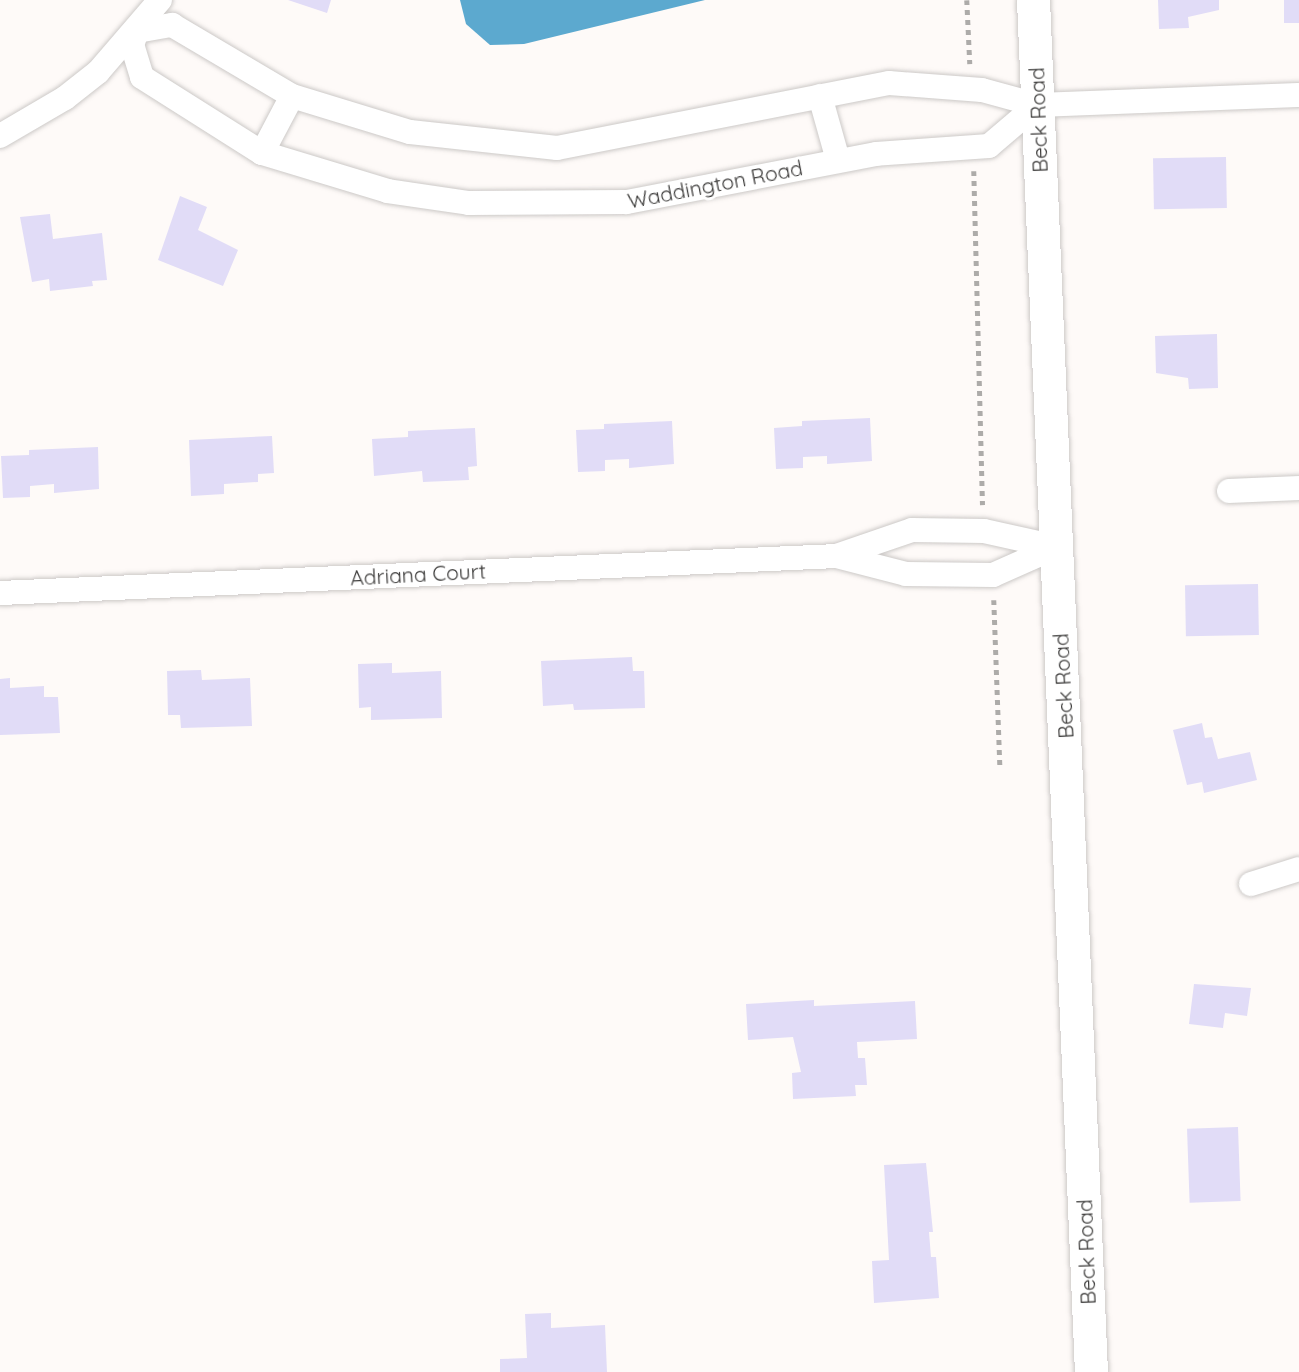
<!DOCTYPE html>
<html>
<head>
<meta charset="utf-8">
<style>
  body { margin:0 }
  #map { position:relative; width:1299px; height:1372px; overflow:hidden; background:#fefaf8; font-family:Quicksand,sans-serif }
  div>[style] { position:absolute }
  .water>* { inset:0; background:#5ca9cf }
  .building>* { inset:0; background:#e1dcf7; transform-origin:0 0 }
  .path>* { height:4.5px; margin-top:-2.25px; transform-origin:0; background:repeating-linear-gradient(90deg,#adaba9 0 5px,transparent 0 10px) }
  .roads { filter:drop-shadow(0 0 2px #ccc9c7) drop-shadow(0 0 2px #ccc9c7) }
  .minor>* { height:24px; margin:-12px; padding:0 12px; transform-origin:12px; border-radius:12px; background:#fff }
  .secondary>* { height:33px; margin:-16.5px; padding:0 16.5px; transform-origin:16.5px; border-radius:16.5px; background:#fff }
  span { translate:-50% -50%; white-space:nowrap; text-align:center; line-height:1.15; -webkit-text-stroke:6px #fff; paint-order:stroke }
  .street-label { font-size:21px; color:#3c3b3a }
</style>
</head>
<body>
<div id="map">
  <div class="water">
    <div style="clip-path:polygon(460px 0,705px 0,524px 44px,490px 45px,466px 24px)"></div>
  </div>
  <div class="building">
    <div style="clip-path:polygon(288px 0,331px 0,327px 13px)"></div>
    <div style="clip-path:polygon(1158px 0,1219px 0,1219px 10px,1188px 17px,1189px 28px,1159px 29px)"></div>
    <div style="left:1284px;top:0;width:15px;height:23px"></div>
    <div style="left:1226px;top:157px;width:51px;height:73px;rotate:89deg"></div>
    <div style="clip-path:polygon(180px 196px,207px 207px,198px 230px,238px 250px,223px 286px,158px 260px)"></div>
    <div style="clip-path:polygon(50px 214px,53px 239px,102px 233px,107px 280px,92px 281px,93px 286px,50px 291px,49px 279px,32px 282px,20px 217px)"></div>
    <div style="clip-path:polygon(1217px 334px,1218px 388px,1189px 389px,1188px 378px,1156px 373px,1155px 336px)"></div>
    <div style="clip-path:polygon(870px 418px,872px 461px,827px 464px,827px 456px,803px 457px,803px 468px,776px 469px,774px 428px,802px 426px,802px 421px)"></div>
    <div style="clip-path:polygon(672px 421px,674px 464px,629px 468px,629px 459px,605px 460px,605px 471px,578px 472px,576px 430px,604px 429px,604px 424px)"></div>
    <div style="clip-path:polygon(475px 428px,477px 466px,468px 467px,469px 480px,423px 482px,422px 471px,374px 476px,372px 439px,408px 437px,408px 431px)"></div>
    <div style="clip-path:polygon(272px 436px,274px 473px,258px 474px,258px 482px,224px 484px,224px 494px,191px 496px,189px 440px)"></div>
    <div style="clip-path:polygon(98px 447px,99px 489px,54px 493px,54px 484px,30px 486px,30px 497px,3px 498px,1px 456px,29px 455px,29px 450px)"></div>
    <div style="left:1258px;top:584px;width:51px;height:73px;rotate:89deg"></div>
    <div style="clip-path:polygon(632px 657px,633px 671px,644px 671px,645px 708px,574px 710px,573px 704px,543px 706px,541px 661px)"></div>
    <div style="clip-path:polygon(392px 663px,392px 673px,441px 671px,442px 718px,371px 720px,371px 707px,359px 708px,358px 664px)"></div>
    <div style="clip-path:polygon(201px 670px,202px 680px,250px 678px,252px 726px,181px 728px,180px 715px,168px 715px,167px 671px)"></div>
    <div style="clip-path:polygon(10px 678px,10px 688px,44px 686px,44px 697px,58px 697px,60px 733px,0 735px,0 679px)"></div>
    <div style="clip-path:polygon(1202px 723px,1205px 738px,1212px 737px,1218px 759px,1250px 752px,1257px 780px,1204px 793px,1202px 782px,1187px 785px,1173px 730px)"></div>
    <div style="clip-path:polygon(1194px 984px,1251px 988px,1247px 1016px,1225px 1013px,1223px 1028px,1189px 1024px)"></div>
    <div style="clip-path:polygon(814px 1000px,814px 1006px,915px 1001px,917px 1039px,857px 1042px,858px 1058px,865px 1058px,867px 1085px,855px 1085px,856px 1096px,793px 1099px,792px 1073px,801px 1072px,793px 1037px,748px 1040px,746px 1004px)"></div>
    <div style="left:1238px;top:1127px;width:74px;height:51px;rotate:88deg"></div>
    <div style="clip-path:polygon(926px 1163px,933px 1232px,929px 1232px,931px 1257px,936px 1257px,939px 1298px,874px 1303px,872px 1261px,889px 1260px,884px 1165px)"></div>
    <div style="clip-path:polygon(551px 1313px,551px 1328px,605px 1325px,607px 1372px,500px 1372px,500px 1359px,527px 1358px,525px 1314px)"></div>
  </div>
  <div class="path">
    <div style="left:967px;top:0;width:64px;rotate:87.3deg"></div>
    <div style="left:974px;top:171px;width:334px;rotate:88.5deg"></div>
    <div style="left:994px;top:600px;width:167px;rotate:87.9deg"></div>
  </div>
  <div class="roads">
    <div class="minor">
      <div style="left:820px;top:96px;width:66px;rotate:74.3deg"></div>
      <div style="left:1037px;top:105px;width:63px;rotate:139.5deg"></div>
      <div style="left:989px;top:146px;width:113px;rotate:176deg"></div>
      <div style="left:876px;top:154px;width:255px;rotate:169.1deg"></div>
      <div style="left:626px;top:202px;width:157px;rotate:179.6deg"></div>
      <div style="left:469px;top:203px;width:82px;rotate:-171.6deg"></div>
      <div style="left:388px;top:191px;width:132px;rotate:-163.2deg"></div>
      <div style="left:262px;top:153px;width:142px;rotate:-147.7deg"></div>
      <div style="left:142px;top:77px;width:34px;rotate:-107deg"></div>
      <div style="left:132px;top:45px;width:15px;rotate:-70deg"></div>
      <div style="left:137px;top:31px;width:36px;rotate:-10deg"></div>
      <div style="left:172px;top:25px;width:139px;rotate:30.6deg"></div>
      <div style="left:292px;top:96px;width:123px;rotate:17deg"></div>
      <div style="left:410px;top:132px;width:148px;rotate:6.2deg"></div>
      <div style="left:557px;top:148px;width:338px;rotate:-11.1deg"></div>
      <div style="left:889px;top:83px;width:93px;rotate:4.3deg"></div>
      <div style="left:982px;top:90px;width:57px;rotate:15.3deg"></div>
      <div style="left:1037px;top:105px;width:262px;rotate:-2.2deg"></div>
      <div style="left:0;top:136px;width:75px;rotate:-30.3deg"></div>
      <div style="left:65px;top:98px;width:42px;rotate:-38.2deg"></div>
      <div style="left:98px;top:72px;width:95px;rotate:-49.3deg"></div>
      <div style="left:262px;top:153px;width:64px;rotate:-62.2deg"></div>
      <div style="left:1229px;top:491px;width:70px;rotate:-2.5deg"></div>
      <div style="left:836px;top:556px;width:72px;rotate:14.4deg"></div>
      <div style="left:906px;top:574px;width:87px;rotate:0.7deg"></div>
      <div style="left:993px;top:575px;width:69px;rotate:-24deg"></div>
      <div style="left:0;top:593px;width:837px;rotate:-2.53deg"></div>
      <div style="left:836px;top:556px;width:80px;rotate:-18.9deg"></div>
      <div style="left:912px;top:530px;width:72px;rotate:0.8deg"></div>
      <div style="left:984px;top:531px;width:74px;rotate:12.5deg"></div>
      <div style="left:1251px;top:884px;width:50px;rotate:-17.4deg"></div>
    </div>
    <div class="secondary">
      <div style="left:1033px;top:0;width:1373px;rotate:87.58deg"></div>
    </div>
  </div>
  <div class="street-label">
    <span style="left:1038px;top:120px;rotate:-92deg">Beck Road</span>
    <span style="left:715px;top:184px;rotate:-11deg">Waddington Road</span>
    <span style="left:418px;top:574px;rotate:-3deg">Adriana Court</span>
    <span style="left:1063px;top:686px;rotate:-93deg">Beck Road</span>
    <span style="left:1086px;top:1252px;rotate:-92deg">Beck Road</span>
  </div>
</div>
</body>
</html>
